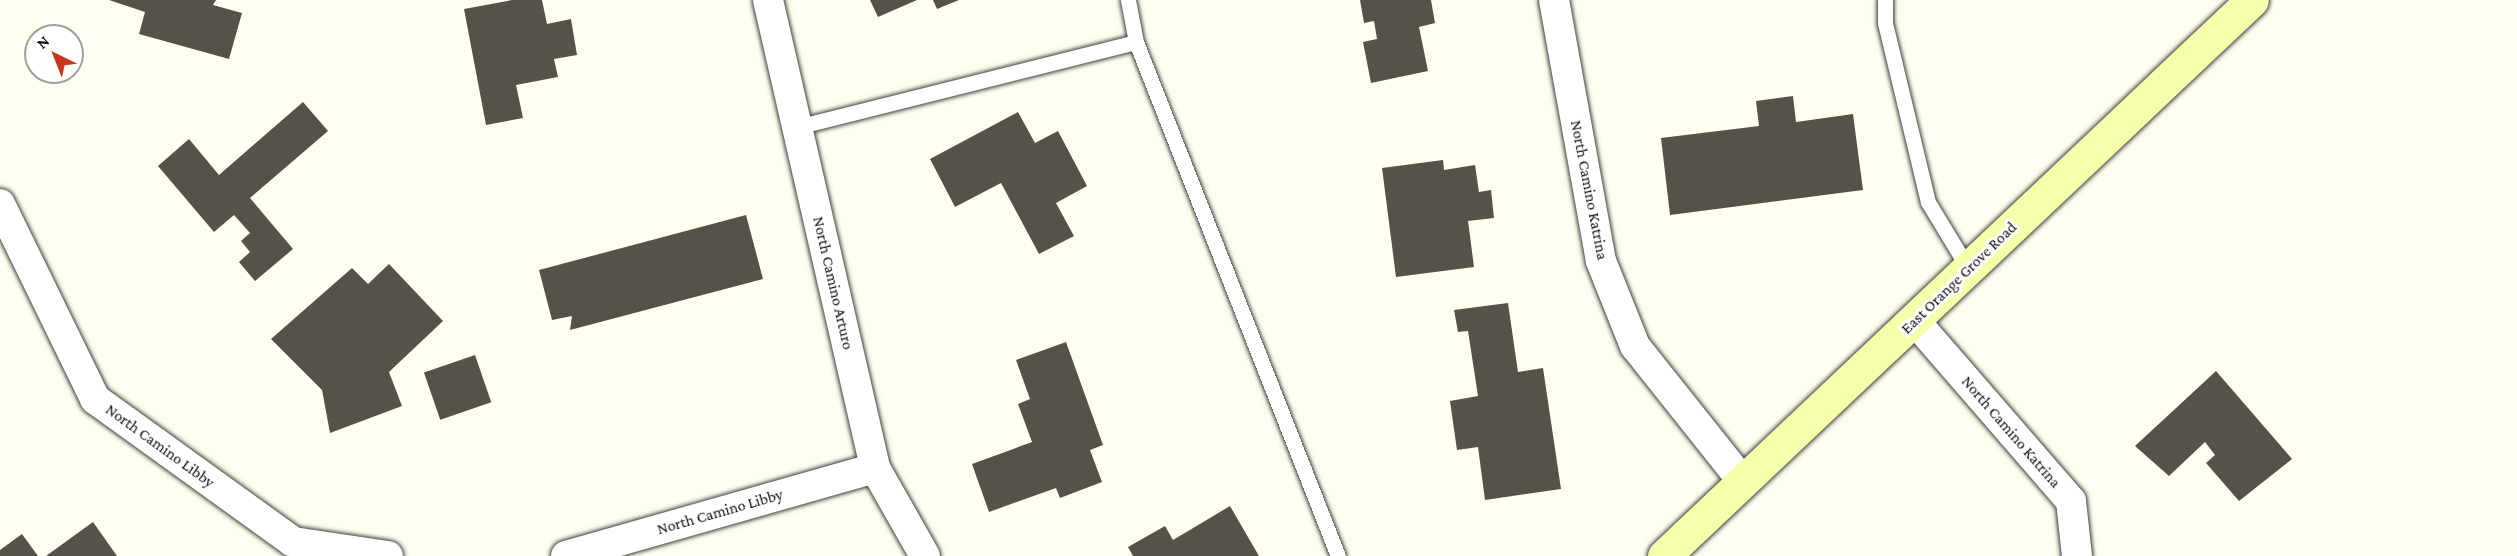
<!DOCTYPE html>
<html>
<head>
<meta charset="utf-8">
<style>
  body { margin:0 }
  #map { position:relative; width:2517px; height:556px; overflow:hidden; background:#ffffef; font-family:"Crimson Pro",serif }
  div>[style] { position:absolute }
  .building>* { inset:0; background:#575249; transform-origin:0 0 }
  .roads { filter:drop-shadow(0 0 2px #414141) drop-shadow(0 0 2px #414141) }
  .service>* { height:15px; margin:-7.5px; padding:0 7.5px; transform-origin:7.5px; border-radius:7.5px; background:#fff }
  .minor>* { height:30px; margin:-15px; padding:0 15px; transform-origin:15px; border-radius:15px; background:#fff }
  .secondary>* { height:33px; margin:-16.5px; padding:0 16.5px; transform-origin:16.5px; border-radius:16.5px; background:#f7ffaa }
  span { translate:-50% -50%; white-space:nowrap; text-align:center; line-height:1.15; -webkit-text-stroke:6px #fff; paint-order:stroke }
  .street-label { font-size:16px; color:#0e0e0e }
  .north { position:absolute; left:24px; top:24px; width:60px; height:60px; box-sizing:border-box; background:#fff; border:2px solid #9f9f9f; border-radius:50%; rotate:317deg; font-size:16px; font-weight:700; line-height:24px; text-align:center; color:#0e0e0e }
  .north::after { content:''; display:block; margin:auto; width:21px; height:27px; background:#c6381d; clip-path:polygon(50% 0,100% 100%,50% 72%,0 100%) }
</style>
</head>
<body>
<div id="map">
  <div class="building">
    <div style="clip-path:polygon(109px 0,216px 0,213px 5px,242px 13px,229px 59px,139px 34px,145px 12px)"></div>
    <div style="clip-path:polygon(512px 0,542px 0,547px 24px,571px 19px,577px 55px,554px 59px,558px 77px,516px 85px,523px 118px,486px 125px,464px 9px)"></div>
    <div style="clip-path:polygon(870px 0,917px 0,878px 17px)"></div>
    <div style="clip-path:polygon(933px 0,959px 0,937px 9px)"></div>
    <div style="clip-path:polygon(1360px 0,1431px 0,1435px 23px,1419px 27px,1428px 71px,1371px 83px,1363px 42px,1377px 39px,1374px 21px,1364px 23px)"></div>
    <div style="clip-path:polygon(1793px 96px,1796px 122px,1853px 114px,1863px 190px,1670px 215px,1661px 138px,1759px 126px,1756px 101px)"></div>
    <div style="clip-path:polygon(303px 102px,328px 131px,250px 198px,293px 249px,255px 281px,239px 262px,250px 252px,241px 241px,250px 233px,234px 215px,214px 232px,158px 166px,189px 139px,219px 175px)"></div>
    <div style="clip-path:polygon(1018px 112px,1035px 143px,1058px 131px,1087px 186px,1056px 203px,1074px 236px,1039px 254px,1001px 183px,955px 207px,930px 159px)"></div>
    <div style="clip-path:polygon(1443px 160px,1444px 170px,1475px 165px,1479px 192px,1491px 190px,1494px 218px,1468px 221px,1474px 267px,1396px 277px,1382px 168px)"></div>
    <div style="clip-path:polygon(746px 215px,763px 279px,570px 330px,572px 316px,552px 320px,539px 270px)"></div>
    <div style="clip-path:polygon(389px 264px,443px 321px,389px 372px,402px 406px,330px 433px,322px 390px,271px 339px,352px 268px,368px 284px)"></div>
    <div style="clip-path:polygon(1508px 303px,1518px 372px,1543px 368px,1561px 489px,1485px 500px,1478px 447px,1457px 450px,1450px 401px,1478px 396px,1468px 331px,1458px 332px,1454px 310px)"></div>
    <div style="clip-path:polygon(1066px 342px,1103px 445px,1090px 450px,1102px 482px,1060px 498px,1056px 488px,989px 512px,972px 464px,1032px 442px,1018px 404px,1030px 399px,1016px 360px)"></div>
    <div style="left:475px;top:355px;width:50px;height:54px;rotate:71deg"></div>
    <div style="clip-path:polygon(2216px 371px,2292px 459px,2239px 501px,2206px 463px,2215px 455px,2205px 442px,2169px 476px,2135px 446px)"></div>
    <div style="clip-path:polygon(1230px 506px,1259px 556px,1133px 556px,1128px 547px,1165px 526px,1173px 540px)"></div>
    <div style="clip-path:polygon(93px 522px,117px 556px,46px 556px)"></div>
    <div style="clip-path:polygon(22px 534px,38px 556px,0 556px,0 550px)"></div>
  </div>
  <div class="roads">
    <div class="service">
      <div style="left:1885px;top:0;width:23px;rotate:90deg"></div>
      <div style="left:1885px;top:23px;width:184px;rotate:76.5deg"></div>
      <div style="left:1928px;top:202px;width:77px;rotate:58.8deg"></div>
      <div style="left:1136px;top:42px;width:552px;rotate:68.55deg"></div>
      <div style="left:797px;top:127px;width:349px;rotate:-14.1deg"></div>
      <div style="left:1136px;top:42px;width:43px;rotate:-100.8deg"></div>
    </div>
    <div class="minor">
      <div style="left:768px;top:0;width:480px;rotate:77.1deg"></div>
      <div style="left:875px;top:468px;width:101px;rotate:60.4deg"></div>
      <div style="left:1554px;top:0;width:265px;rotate:79.8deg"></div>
      <div style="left:1601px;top:261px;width:92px;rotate:68.2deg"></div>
      <div style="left:1635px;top:346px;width:174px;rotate:51.5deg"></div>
      <div style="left:0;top:204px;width:217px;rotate:64deg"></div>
      <div style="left:95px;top:399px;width:244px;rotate:35.8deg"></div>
      <div style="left:293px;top:542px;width:96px;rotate:8.4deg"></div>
      <div style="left:1915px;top:321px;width:238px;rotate:49.1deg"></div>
      <div style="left:2071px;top:501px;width:55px;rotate:83.8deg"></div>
      <div style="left:566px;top:556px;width:321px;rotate:-15.9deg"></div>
    </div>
    <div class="secondary">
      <div style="left:1664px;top:556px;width:809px;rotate:-43.4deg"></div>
    </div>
  </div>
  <div class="street-label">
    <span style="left:1589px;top:190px;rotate:79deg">North Camino Katrina</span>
    <span style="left:1959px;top:278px;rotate:-44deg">East Orange Grove Road</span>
    <span style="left:833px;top:283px;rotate:77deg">North Camino Arturo</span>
    <span style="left:2011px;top:432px;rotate:49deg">North Camino Katrina</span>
    <span style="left:160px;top:446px;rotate:36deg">North Camino Libby</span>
    <span style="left:720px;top:512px;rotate:-16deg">North Camino Libby</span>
  </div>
  <div class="north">N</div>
</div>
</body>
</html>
